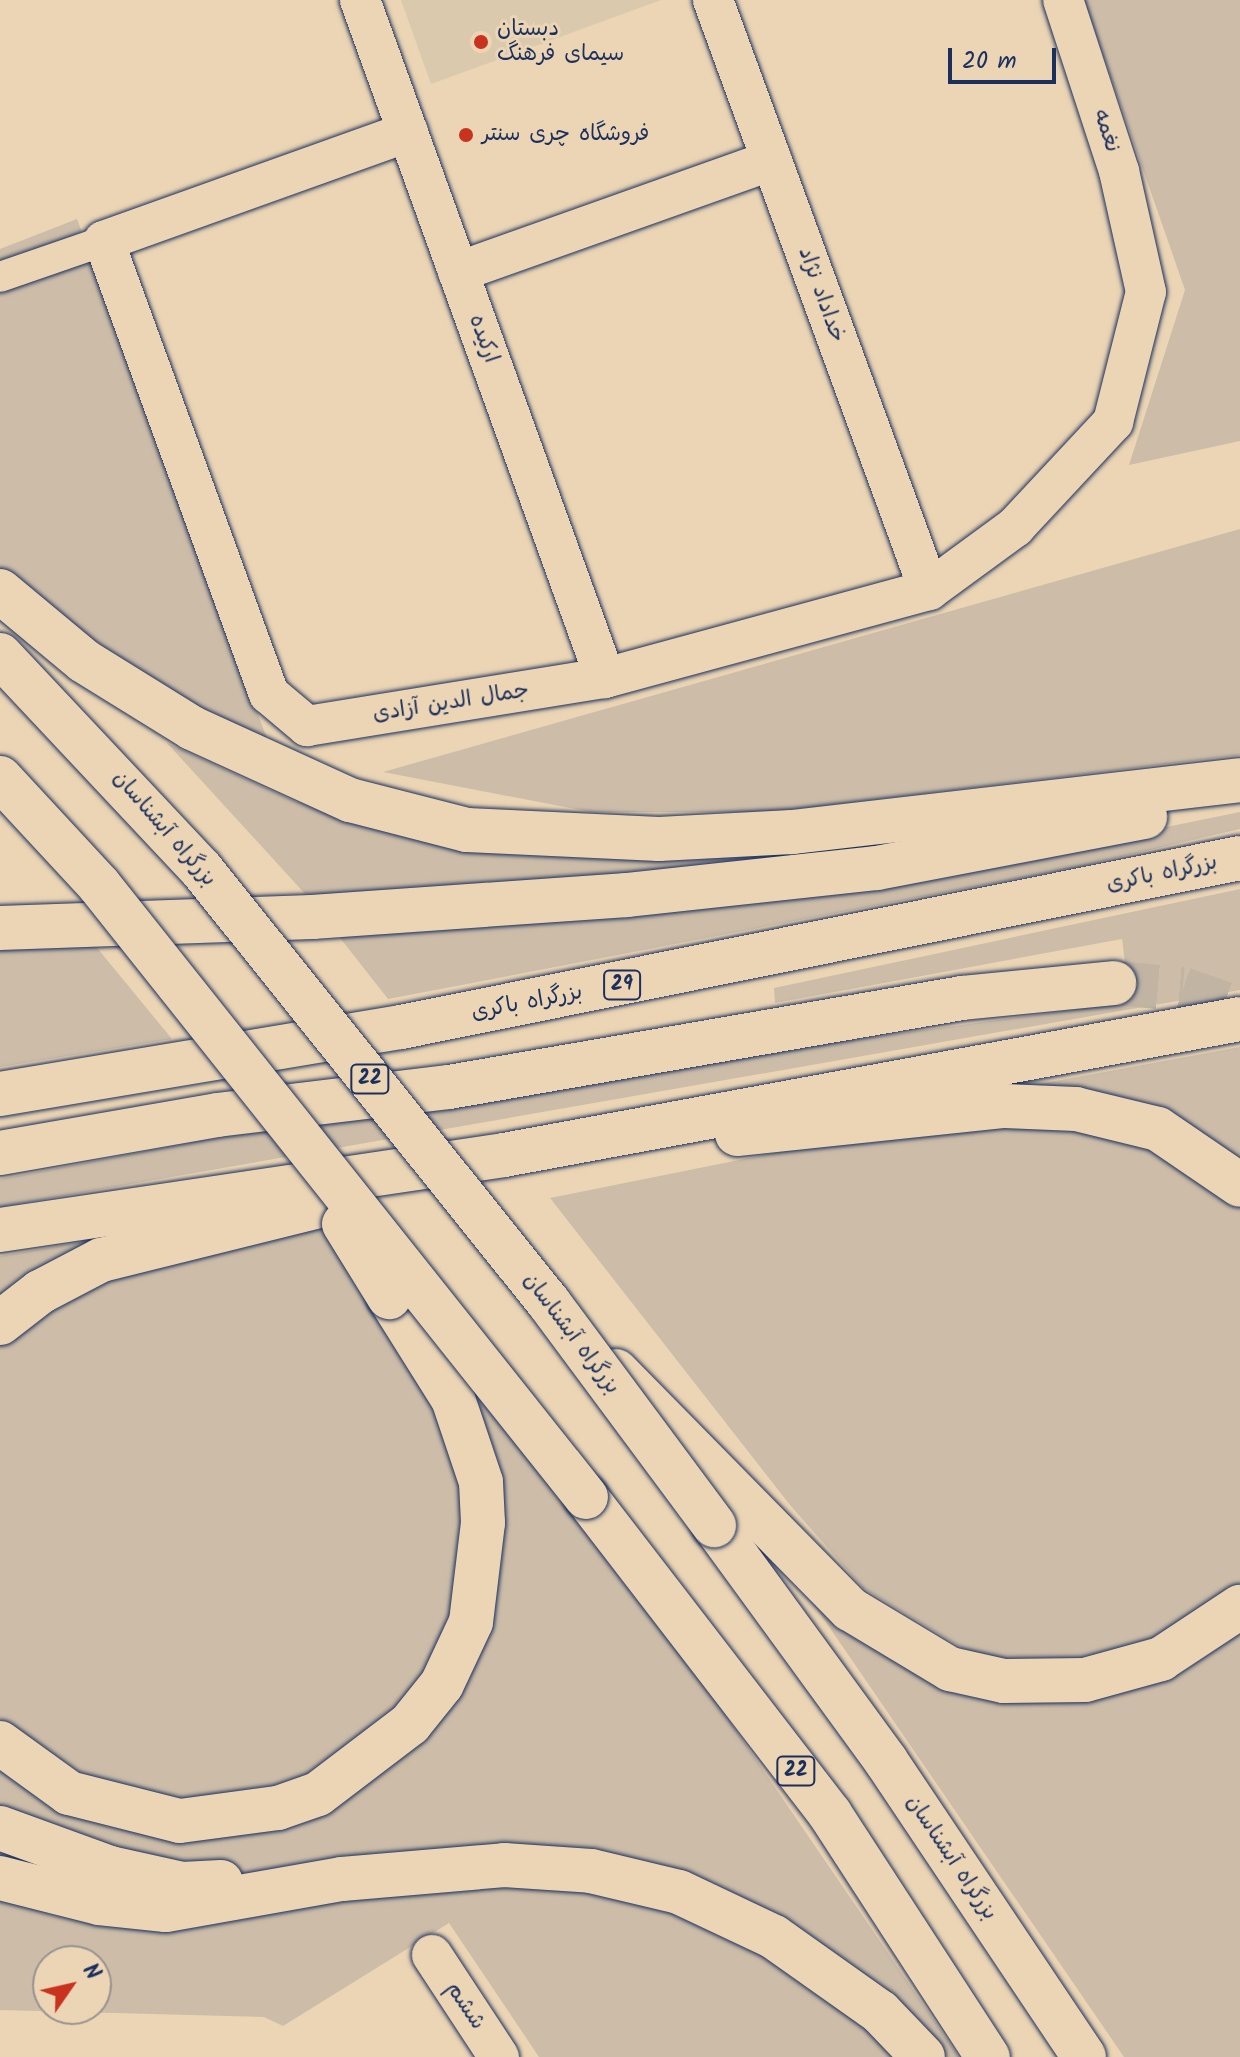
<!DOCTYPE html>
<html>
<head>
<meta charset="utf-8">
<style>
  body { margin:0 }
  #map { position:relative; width:1240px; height:2057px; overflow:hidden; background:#ebd5b4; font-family:Kalam,"Playpen Sans Arabic",sans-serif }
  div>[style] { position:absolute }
  .built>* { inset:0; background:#dbc9ae }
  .green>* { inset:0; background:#cdbda8 }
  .trunk-tunnel>* { height:44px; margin-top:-22px; transform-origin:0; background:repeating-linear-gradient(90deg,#c1b4a3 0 44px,transparent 0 66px) }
  .roads { filter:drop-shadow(0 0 2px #1b2f5e) drop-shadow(0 0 2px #1b2f5e) }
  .pedestrian>* { height:30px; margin:-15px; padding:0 15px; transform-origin:15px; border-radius:15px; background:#ebd5b4 }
  .minor>* { height:40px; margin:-20px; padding:0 20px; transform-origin:20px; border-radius:20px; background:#ebd5b4 }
  .trunk>* { height:44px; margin:-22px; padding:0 22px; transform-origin:22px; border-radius:22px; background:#ebd5b4 }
  .bridges { filter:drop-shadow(0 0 2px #1b2f5e) drop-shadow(0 0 2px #1b2f5e) }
  .trunk-bridge>* { height:44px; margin:-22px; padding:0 22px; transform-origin:22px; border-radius:22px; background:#ebd5b4 }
  .dots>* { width:22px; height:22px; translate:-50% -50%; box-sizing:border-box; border:4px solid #ebd5b4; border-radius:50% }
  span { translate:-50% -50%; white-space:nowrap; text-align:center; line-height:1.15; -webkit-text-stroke:6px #ebd5b4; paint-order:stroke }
  .shield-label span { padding:2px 6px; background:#ebd5b4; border:2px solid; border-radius:6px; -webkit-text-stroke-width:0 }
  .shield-label { font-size:20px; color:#1b2f5e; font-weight:700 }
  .poi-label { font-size:22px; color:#1b2f5e }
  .left { translate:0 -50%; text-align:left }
  .street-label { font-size:22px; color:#1b2f5e }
  .north { position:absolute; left:32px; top:1945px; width:80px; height:80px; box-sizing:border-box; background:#ebd5b4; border:2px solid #989392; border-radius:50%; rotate:56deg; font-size:22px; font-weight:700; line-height:32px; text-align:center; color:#1b2f5e }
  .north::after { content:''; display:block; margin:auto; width:28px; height:36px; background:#c8321e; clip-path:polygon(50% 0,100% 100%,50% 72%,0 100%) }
  .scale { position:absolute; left:948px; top:48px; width:108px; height:36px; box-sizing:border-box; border:4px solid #1b2f5e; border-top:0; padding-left:10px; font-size:24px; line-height:28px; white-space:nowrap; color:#1b2f5e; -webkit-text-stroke:6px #ebd5b4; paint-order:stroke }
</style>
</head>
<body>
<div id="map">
  <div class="built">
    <div style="clip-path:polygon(401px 0,661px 0,431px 84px)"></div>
  </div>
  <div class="green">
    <div style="clip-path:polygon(1084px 0,1240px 0,1240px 441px,1129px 465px,1185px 290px)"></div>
    <div style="clip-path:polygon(77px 219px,274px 758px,128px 676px,0 577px,0 249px)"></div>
    <div style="clip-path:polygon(1240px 529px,1240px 755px,772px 812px,591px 812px,383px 772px)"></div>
    <div style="clip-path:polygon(167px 743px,294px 801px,371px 826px,506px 853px,675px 854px,1019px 831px,317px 907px)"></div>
    <div style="clip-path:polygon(1240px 812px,1240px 829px,1077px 867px,388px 999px,333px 929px,1058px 849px)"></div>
    <div style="clip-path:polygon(1240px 889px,1240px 990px,0 1207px,0 1179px,205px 1140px,548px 1081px,1130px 1002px,1122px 939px,775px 1003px,774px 988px)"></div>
    <div style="clip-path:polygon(89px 938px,172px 1039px,0 1067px,0 941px)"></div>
    <div style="clip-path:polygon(1240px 1047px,1240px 1166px,1170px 1119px,837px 1121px)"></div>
    <div style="clip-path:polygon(934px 1121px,1135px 1135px,1240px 1202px,1240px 1588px,1131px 1657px,984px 1661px,863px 1588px,790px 1505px,550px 1198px)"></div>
    <div style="clip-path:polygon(319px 1224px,383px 1307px,457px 1441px,468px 1575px,413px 1701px,343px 1764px,232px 1803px,114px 1795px,0 1719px,0 1340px,73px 1284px)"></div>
    <div style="clip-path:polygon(120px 1235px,0 1301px,0 1256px)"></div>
    <div style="clip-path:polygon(407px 1301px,716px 1701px,959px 2057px,947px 2057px,892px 2004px,699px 1887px,168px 1871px,0 1815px,0 1761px,209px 1839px,235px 1836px,356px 1793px,415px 1743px,495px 1592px)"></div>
    <div style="clip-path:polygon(788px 1567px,957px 1687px,1240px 1624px,1240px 2057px,1124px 2057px)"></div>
    <div style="clip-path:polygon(evenodd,500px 1878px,656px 1903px,793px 1966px,901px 2057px,539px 2057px,449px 1923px,283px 2026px,264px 2017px,0 2010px,0 1894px,52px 1915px,117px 1924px,500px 1878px,48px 1961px,96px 1961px,96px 2009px,48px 2009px,48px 1961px)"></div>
  </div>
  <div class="trunk-tunnel">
    <div style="left:1114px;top:983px;width:69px;rotate:5deg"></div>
    <div style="left:1183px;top:989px;width:60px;rotate:19.3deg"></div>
  </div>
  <div class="roads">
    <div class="pedestrian">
      <div style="left:0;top:277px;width:110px;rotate:-19.1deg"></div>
    </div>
    <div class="minor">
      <div style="left:360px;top:0;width:721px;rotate:70.13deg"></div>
      <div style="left:713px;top:0;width:628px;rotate:69.89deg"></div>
      <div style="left:408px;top:132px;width:323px;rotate:160.3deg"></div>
      <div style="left:104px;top:241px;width:482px;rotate:70deg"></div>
      <div style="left:269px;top:694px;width:50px;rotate:40.1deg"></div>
      <div style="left:307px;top:726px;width:302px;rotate:-9.2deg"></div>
      <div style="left:605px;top:678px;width:336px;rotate:-15.2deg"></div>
      <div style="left:929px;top:590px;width:107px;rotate:-36.2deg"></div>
      <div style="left:1015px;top:527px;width:144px;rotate:-47deg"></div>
      <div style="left:1113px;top:422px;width:134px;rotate:-75.8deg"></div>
      <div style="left:1146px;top:292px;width:124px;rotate:-102.6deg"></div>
      <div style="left:1119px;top:171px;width:180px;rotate:-108.1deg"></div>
      <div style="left:458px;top:272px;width:333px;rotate:-19.6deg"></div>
      <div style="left:432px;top:1955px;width:122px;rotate:56.7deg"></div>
    </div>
    <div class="trunk">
      <div style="left:0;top:591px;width:109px;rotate:39.8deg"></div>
      <div style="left:84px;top:661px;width:127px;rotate:31.8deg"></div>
      <div style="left:192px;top:728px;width:174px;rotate:24.5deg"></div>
      <div style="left:350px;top:800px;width:121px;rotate:14.4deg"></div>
      <div style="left:467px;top:830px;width:192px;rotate:2.7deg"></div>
      <div style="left:659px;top:839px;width:133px;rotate:-3deg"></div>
      <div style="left:792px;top:832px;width:451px;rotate:-6.6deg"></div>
      <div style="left:0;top:928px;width:312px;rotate:-2deg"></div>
      <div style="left:312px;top:917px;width:316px;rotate:-4deg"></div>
      <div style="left:627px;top:895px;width:251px;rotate:-6.2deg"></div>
      <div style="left:877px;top:868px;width:273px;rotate:-10.8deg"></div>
      <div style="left:0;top:1094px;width:407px;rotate:-9.5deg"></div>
      <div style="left:401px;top:1027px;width:856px;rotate:-11.39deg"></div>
      <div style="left:737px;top:1134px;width:269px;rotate:-6deg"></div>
      <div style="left:1005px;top:1106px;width:71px;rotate:2.4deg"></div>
      <div style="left:1076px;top:1109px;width:84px;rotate:13.7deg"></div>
      <div style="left:1158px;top:1129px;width:99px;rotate:34.3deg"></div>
      <div style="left:0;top:1153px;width:220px;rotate:-9.9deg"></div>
      <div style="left:217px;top:1115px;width:234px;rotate:-6.9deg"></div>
      <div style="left:449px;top:1087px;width:521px;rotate:-9.84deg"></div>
      <div style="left:962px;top:998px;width:153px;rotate:-5.6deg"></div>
      <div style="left:0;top:1230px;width:510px;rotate:-8.46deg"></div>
      <div style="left:504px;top:1155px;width:748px;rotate:-10.47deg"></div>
      <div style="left:0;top:1323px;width:51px;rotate:-37.8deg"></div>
      <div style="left:40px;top:1292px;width:69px;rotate:-27.7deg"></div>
      <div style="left:101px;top:1260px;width:253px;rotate:-13.9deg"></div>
      <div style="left:616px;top:1371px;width:334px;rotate:45.5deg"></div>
      <div style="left:850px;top:1609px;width:117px;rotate:31deg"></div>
      <div style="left:950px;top:1669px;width:55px;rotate:12.5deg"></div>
      <div style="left:1004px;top:1681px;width:81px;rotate:-0.7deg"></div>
      <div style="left:1085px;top:1680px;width:79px;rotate:-15.4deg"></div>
      <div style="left:1161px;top:1659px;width:95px;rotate:-33.4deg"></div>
      <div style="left:586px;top:1497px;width:400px;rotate:52.4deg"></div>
      <div style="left:830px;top:1814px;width:290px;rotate:57deg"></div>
      <div style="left:714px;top:1525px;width:292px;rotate:53.9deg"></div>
      <div style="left:886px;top:1761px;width:356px;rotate:56.2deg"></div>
      <div style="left:0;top:1743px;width:85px;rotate:35.9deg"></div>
      <div style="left:69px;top:1793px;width:114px;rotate:14.2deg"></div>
      <div style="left:180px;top:1821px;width:99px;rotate:-7.6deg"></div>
      <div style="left:278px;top:1808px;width:42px;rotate:-19.3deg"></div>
      <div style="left:318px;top:1794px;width:116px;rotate:-37.3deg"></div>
      <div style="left:410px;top:1724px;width:51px;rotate:-51.3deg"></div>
      <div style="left:442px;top:1684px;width:68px;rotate:-64.9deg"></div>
      <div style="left:471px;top:1622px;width:100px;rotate:-83.1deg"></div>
      <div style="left:483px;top:1523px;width:41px;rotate:-92.8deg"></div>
      <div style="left:481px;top:1482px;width:88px;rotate:-108.6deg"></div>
      <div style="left:453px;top:1399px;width:120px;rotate:-122.1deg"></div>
      <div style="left:0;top:1828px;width:117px;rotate:20deg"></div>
      <div style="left:110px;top:1868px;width:74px;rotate:12.5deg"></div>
      <div style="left:182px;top:1884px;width:39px;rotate:-3deg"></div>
      <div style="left:0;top:1878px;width:102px;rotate:14.2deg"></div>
      <div style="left:99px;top:1903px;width:67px;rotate:6deg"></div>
      <div style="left:166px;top:1910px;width:179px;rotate:-10deg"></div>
      <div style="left:342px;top:1879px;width:163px;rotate:-4.9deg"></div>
      <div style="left:504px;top:1865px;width:87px;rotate:3.9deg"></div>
      <div style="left:591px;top:1871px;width:90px;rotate:13.4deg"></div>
      <div style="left:679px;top:1892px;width:105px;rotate:25.3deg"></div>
      <div style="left:774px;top:1937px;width:130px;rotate:35.3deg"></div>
      <div style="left:880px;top:2012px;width:62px;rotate:46.3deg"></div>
    </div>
  </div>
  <div class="bridges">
    <div class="trunk-bridge">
      <div style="left:0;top:655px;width:294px;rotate:46.8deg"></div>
      <div style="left:201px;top:869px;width:556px;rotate:51.28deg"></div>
      <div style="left:549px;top:1303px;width:277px;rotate:53.4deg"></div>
      <div style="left:0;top:778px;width:146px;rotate:47.2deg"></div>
      <div style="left:99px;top:885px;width:782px;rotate:51.49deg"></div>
      <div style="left:344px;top:1224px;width:86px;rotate:58.3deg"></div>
    </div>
  </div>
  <div class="dots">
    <div style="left:481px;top:42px;background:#c8321e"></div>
    <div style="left:466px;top:135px;background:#c8321e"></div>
  </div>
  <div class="shield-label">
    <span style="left:622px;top:985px">29</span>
    <span style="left:370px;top:1079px">22</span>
    <span style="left:796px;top:1771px">22</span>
  </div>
  <div class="poi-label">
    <span class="left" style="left:497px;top:42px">دبستان<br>سیمای فرهنگ</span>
    <span class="left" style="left:482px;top:135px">فروشگاه چری سنتر</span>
  </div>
  <div class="street-label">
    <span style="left:1106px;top:131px;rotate:72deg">نغمه</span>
    <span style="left:821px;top:295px;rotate:70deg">خداداد نژاد</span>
    <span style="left:483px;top:339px;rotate:70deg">ارکیده</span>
    <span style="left:451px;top:703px;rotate:-9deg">جمال الدین آزادی</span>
    <span style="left:164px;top:829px;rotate:49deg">بزرگراه آبشناسان</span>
    <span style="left:1162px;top:874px;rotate:-12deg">بزرگراه باکری</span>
    <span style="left:527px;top:1003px;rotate:-11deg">بزرگراه باکری</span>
    <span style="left:571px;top:1334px;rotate:53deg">بزرگراه آبشناسان</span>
    <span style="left:951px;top:1858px;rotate:56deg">بزرگراه آبشناسان</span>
    <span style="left:465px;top:2006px;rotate:56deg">ششم</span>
  </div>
  <div class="north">N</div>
  <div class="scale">20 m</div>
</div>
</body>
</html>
